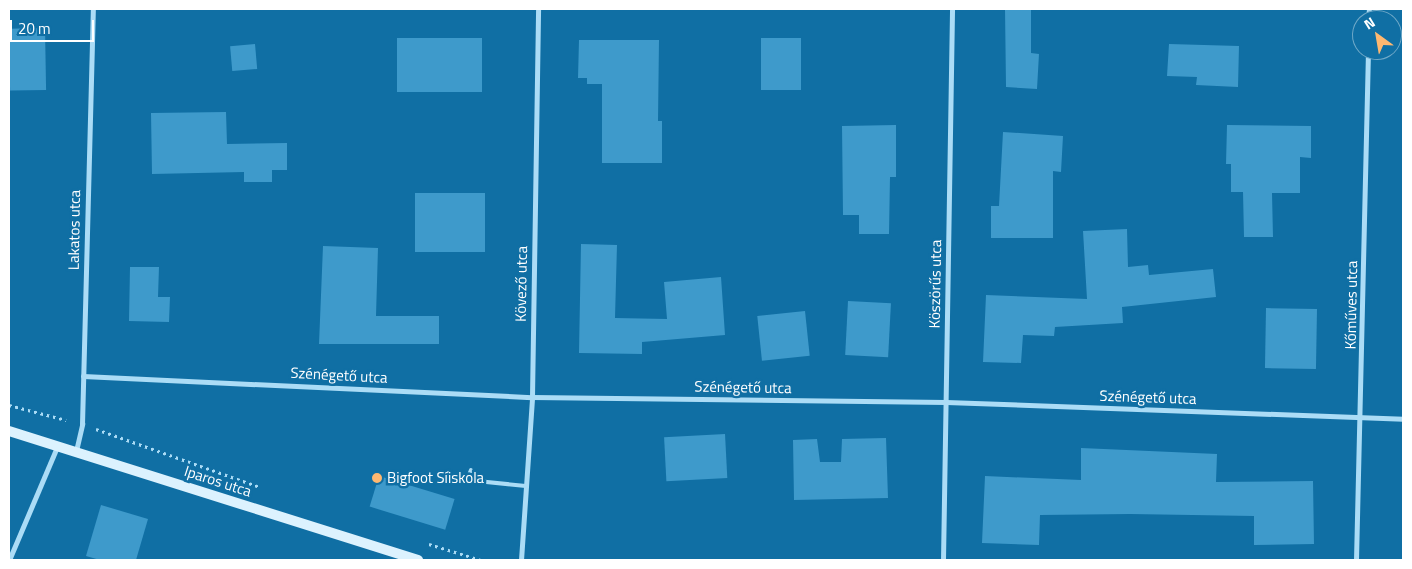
<!DOCTYPE html>
<html>
<head>
<meta charset="utf-8">
<style>
  body { margin:0 }
  #map { position:relative; width:1412px; height:569px; overflow:hidden; background:#106fa4; font-family:"Titillium Web",sans-serif }
  div>[style] { position:absolute }
  .building>* { inset:0; background:#3e9acb; transform-origin:0 0 }
  .path>* { height:3px; margin-top:-1.5px; transform-origin:0; background:repeating-linear-gradient(90deg,#abdcf6 0 2.5px,transparent 0 6.5px) }
  .lane>* { height:4px; margin:-2px; padding:0 2px; transform-origin:2px; border-radius:2px; background:#abdcf6 }
  .street>* { height:5px; margin:-2.5px; padding:0 2.5px; transform-origin:2.5px; border-radius:2.5px; background:#abdcf6 }
  .secondary>* { height:10px; margin:-5px; padding:0 5px; transform-origin:5px; border-radius:5px; background:#dcf2fe }
  .dots>* { width:14px; height:14px; translate:-50% -50%; box-sizing:border-box; border:2px solid #106fa4; border-radius:50% }
  span { translate:-50% -50%; white-space:nowrap; text-align:center; line-height:1.15; -webkit-text-stroke:5px #106fa4; paint-order:stroke }
  .street-label { font-size:15px; color:#fff }
  .poi-label { font-size:15px; color:#fff }
  .left { translate:0 -50%; text-align:left }
  .frame { position:absolute; inset:0; border:10px solid #fff; pointer-events:none }
  .north { position:absolute; left:1352px; top:10px; width:50px; height:50px; box-sizing:border-box; background:#106fa4; border:1px solid #70a9c8; border-radius:50%; rotate:328deg; font-size:14px; font-weight:700; line-height:20px; text-align:center; color:#fff }
  .north::after { content:''; display:block; margin:auto; width:18px; height:22px; background:#ffb870; clip-path:polygon(50% 0,100% 100%,50% 72%,0 100%) }
  .scale { position:absolute; left:10px; top:20px; width:84px; height:22px; box-sizing:border-box; border:2px solid #fff; border-top:0; padding-left:6px; font-size:15px; line-height:18px; white-space:nowrap; color:#fff; -webkit-text-stroke:4px #106fa4; paint-order:stroke }
</style>
</head>
<body>
<div id="map">
  <div class="building">
    <div style="clip-path:polygon(1005px 9px,1031px 9px,1031px 53px,1039px 54px,1037px 89px,1006px 87px)"></div>
    <div style="left:45px;top:28px;width:62px;height:36px;rotate:89deg"></div>
    <div style="left:397px;top:38px;width:85px;height:54px"></div>
    <div style="left:761px;top:38px;width:40px;height:52px"></div>
    <div style="clip-path:polygon(579px 40px,659px 40px,658px 121px,662px 121px,662px 163px,602px 163px,602px 84px,587px 84px,587px 78px,578px 78px)"></div>
    <div style="left:255px;top:44px;width:25px;height:25px;rotate:85deg"></div>
    <div style="clip-path:polygon(1169px 44px,1239px 46px,1238px 87px,1196px 85px,1197px 77px,1167px 76px)"></div>
    <div style="clip-path:polygon(226px 112px,227px 144px,287px 143px,287px 170px,272px 170px,272px 182px,244px 182px,244px 172px,152px 174px,151px 113px)"></div>
    <div style="clip-path:polygon(896px 125px,896px 177px,890px 177px,889px 234px,859px 234px,859px 215px,843px 215px,842px 126px)"></div>
    <div style="clip-path:polygon(1227px 125px,1311px 126px,1311px 158px,1300px 157px,1300px 193px,1272px 193px,1273px 237px,1244px 237px,1243px 192px,1231px 192px,1231px 164px,1226px 164px)"></div>
    <div style="clip-path:polygon(1003px 132px,1063px 136px,1061px 172px,1053px 171px,1053px 238px,991px 238px,991px 206px,999px 206px)"></div>
    <div style="left:415px;top:193px;width:70px;height:59px"></div>
    <div style="clip-path:polygon(1127px 229px,1128px 267px,1148px 265px,1149px 275px,1213px 269px,1216px 297px,1122px 307px,1123px 323px,1055px 327px,1054px 336px,1023px 335px,1021px 363px,983px 362px,986px 295px,1087px 299px,1083px 231px)"></div>
    <div style="clip-path:polygon(581px 244px,617px 245px,615px 318px,667px 319px,664px 282px,721px 277px,725px 335px,642px 342px,642px 354px,579px 353px)"></div>
    <div style="clip-path:polygon(323px 246px,378px 248px,376px 316px,439px 316px,439px 344px,319px 344px)"></div>
    <div style="clip-path:polygon(130px 267px,159px 267px,158px 297px,170px 297px,169px 322px,129px 321px)"></div>
    <div style="left:848px;top:301px;width:43px;height:54px;rotate:3deg"></div>
    <div style="left:1317px;top:309px;width:60px;height:51px;rotate:91deg"></div>
    <div style="left:805px;top:311px;width:45px;height:48px;rotate:84deg"></div>
    <div style="left:725px;top:434px;width:44px;height:61px;rotate:87deg"></div>
    <div style="clip-path:polygon(886px 438px,888px 498px,794px 500px,793px 440px,817px 439px,820px 462px,841px 462px,842px 439px)"></div>
    <div style="clip-path:polygon(1081px 448px,1217px 454px,1216px 482px,1313px 481px,1314px 544px,1254px 545px,1254px 516px,1130px 514px,1040px 515px,1039px 545px,982px 543px,985px 476px,1081px 480px)"></div>
    <div style="left:379px;top:476px;width:79px;height:32px;rotate:17deg"></div>
    <div style="clip-path:polygon(101px 505px,148px 519px,136px 560px,100px 560px,86px 556px)"></div>
  </div>
  <div class="path">
    <div style="left:9px;top:405px;width:59px;rotate:14.7deg"></div>
    <div style="left:96px;top:429px;width:174px;rotate:19.5deg"></div>
    <div style="left:429px;top:544px;width:54px;rotate:17.1deg"></div>
  </div>
  <div class="lane">
    <div style="left:471px;top:470px;width:11px;rotate:112deg"></div>
    <div style="left:467px;top:480px;width:59px;rotate:5.8deg"></div>
  </div>
  <div class="street">
    <div style="left:1368px;top:20px;width:11px;rotate:-85deg"></div>
    <div style="left:83px;top:376px;width:449px;rotate:2.7deg"></div>
    <div style="left:532px;top:397px;width:414px;rotate:0.7deg"></div>
    <div style="left:946px;top:402px;width:457px;rotate:2.1deg"></div>
    <div style="left:76px;top:451px;width:28px;rotate:-77deg"></div>
    <div style="left:82px;top:424px;width:415px;rotate:-88.5deg"></div>
    <div style="left:9px;top:560px;width:123px;rotate:-67deg"></div>
    <div style="left:521px;top:560px;width:163px;rotate:-86.1deg"></div>
    <div style="left:532px;top:397px;width:388px;rotate:-89.1deg"></div>
    <div style="left:943px;top:560px;width:551px;rotate:-89.06deg"></div>
    <div style="left:1356px;top:560px;width:510px;rotate:-88.65deg"></div>
  </div>
  <div class="secondary">
    <div style="left:9px;top:431px;width:429px;rotate:17.5deg"></div>
  </div>
  <div class="dots">
    <div style="left:377px;top:478px;background:#ffb870"></div>
  </div>
  <div class="street-label">
    <span style="left:74px;top:230px;rotate:-89deg">Lakatos utca</span>
    <span style="left:521px;top:284px;rotate:-89deg">Kövező utca</span>
    <span style="left:935px;top:284px;rotate:-89deg">Köszörűs utca</span>
    <span style="left:1351px;top:305px;rotate:-89deg">Kőműves utca</span>
    <span style="left:339px;top:375px;rotate:3deg">Szénégető utca</span>
    <span style="left:743px;top:387px;rotate:1deg">Szénégető utca</span>
    <span style="left:1148px;top:397px;rotate:2deg">Szénégető utca</span>
    <span style="left:218px;top:481px;rotate:18deg">Iparos utca</span>
  </div>
  <div class="poi-label">
    <span class="left" style="left:387px;top:478px">Bigfoot Síiskola</span>
  </div>
  <div class="frame"></div>
  <div class="north">N</div>
  <div class="scale">20 m</div>
</div>
</body>
</html>
